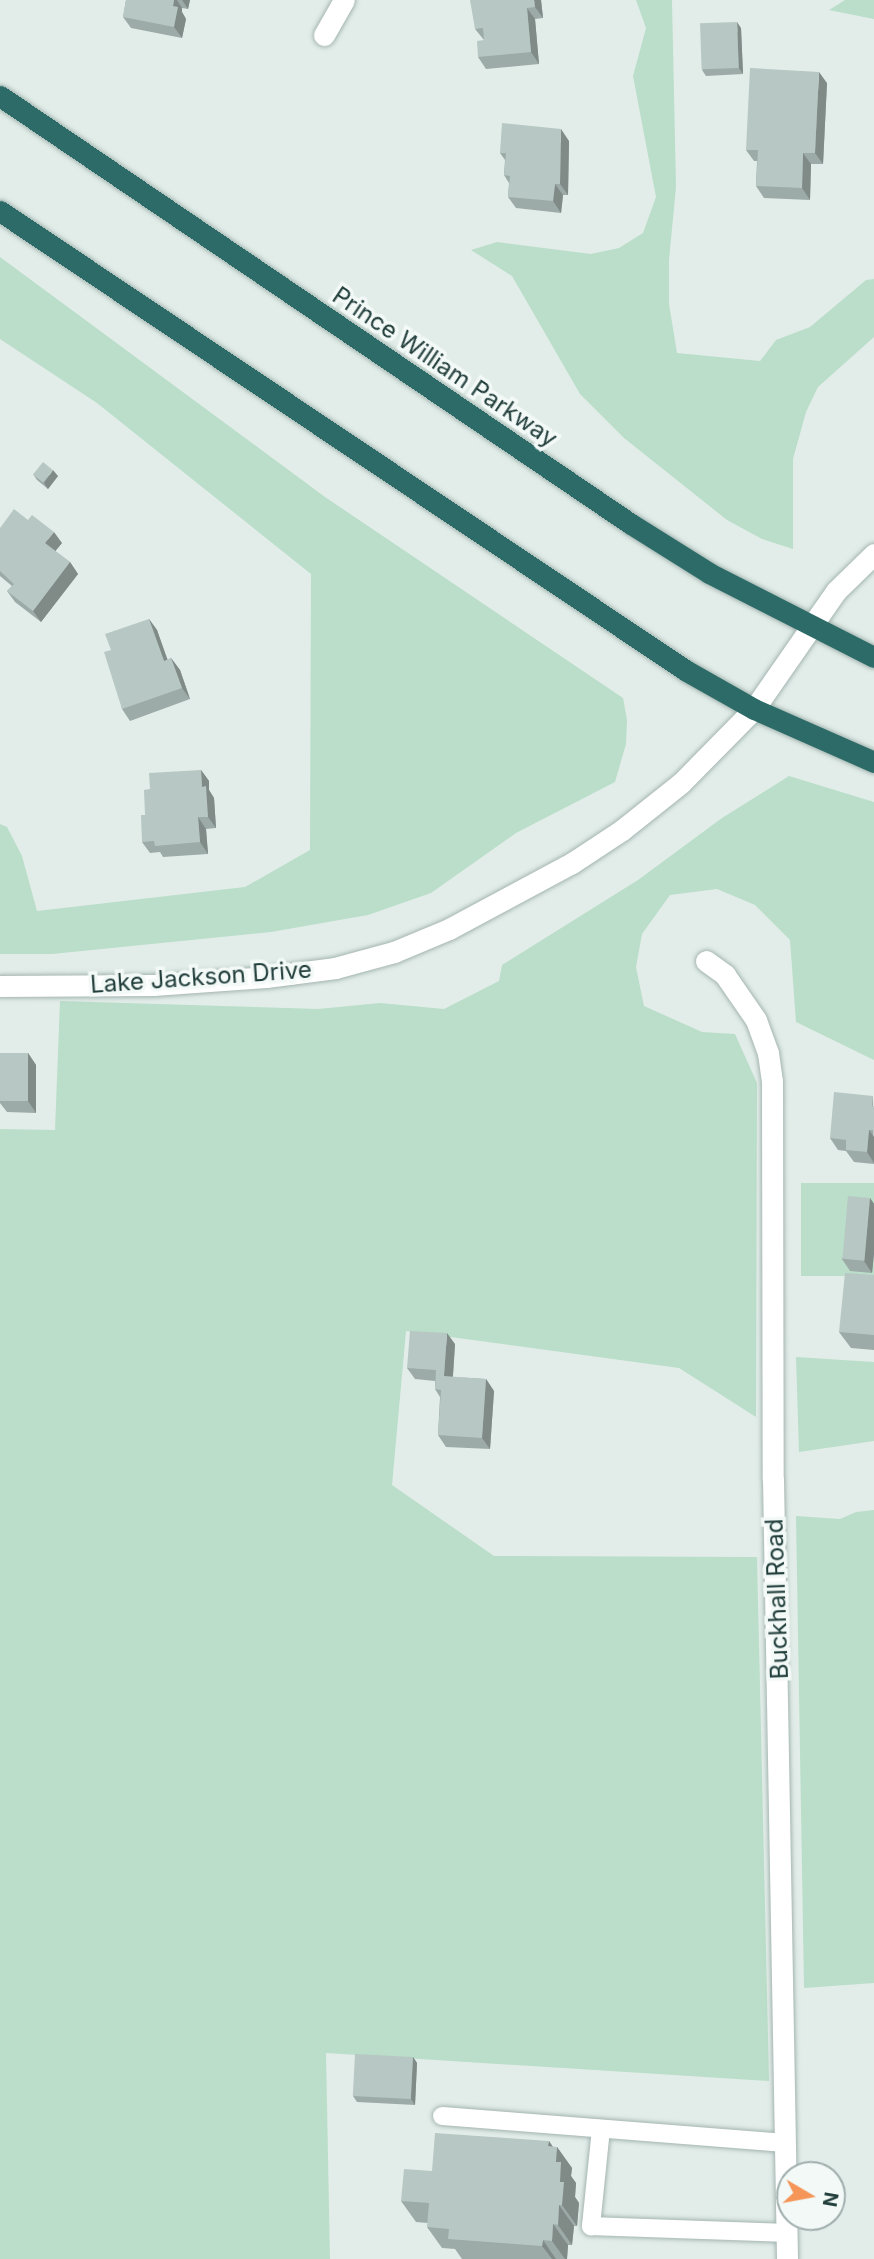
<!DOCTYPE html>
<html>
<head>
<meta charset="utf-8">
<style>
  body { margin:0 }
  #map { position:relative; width:874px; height:2259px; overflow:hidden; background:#e2ede9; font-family:Inter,sans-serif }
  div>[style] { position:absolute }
  .green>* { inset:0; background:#badec9; transform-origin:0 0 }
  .roads { filter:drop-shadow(0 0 2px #a4b5b1) drop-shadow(0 0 2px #a4b5b1) }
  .lane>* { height:18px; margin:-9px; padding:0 9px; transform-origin:9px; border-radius:9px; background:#fff }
  .street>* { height:21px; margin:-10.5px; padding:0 10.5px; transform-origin:10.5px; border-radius:10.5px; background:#fff }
  .secondary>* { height:21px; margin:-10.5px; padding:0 10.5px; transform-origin:10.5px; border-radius:10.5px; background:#fff }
  .highway>* { height:21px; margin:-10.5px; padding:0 10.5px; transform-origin:10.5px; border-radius:10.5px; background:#2c6b67 }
  .wall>* { inset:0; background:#9daba8 }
  .shaded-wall>* { inset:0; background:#808b88 }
  .building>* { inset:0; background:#b7c7c3; transform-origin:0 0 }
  span { translate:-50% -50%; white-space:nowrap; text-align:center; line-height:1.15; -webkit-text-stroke:7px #f3f9f7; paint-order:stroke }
  .street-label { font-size:24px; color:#213e3b }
  .north { position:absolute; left:776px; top:2161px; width:70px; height:70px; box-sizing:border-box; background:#f3f9f7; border:2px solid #9faeac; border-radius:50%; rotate:100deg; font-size:19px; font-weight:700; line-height:28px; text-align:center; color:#213e3b }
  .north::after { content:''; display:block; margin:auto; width:24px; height:32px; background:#f59557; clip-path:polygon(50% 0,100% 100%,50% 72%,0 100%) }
</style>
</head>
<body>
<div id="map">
  <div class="green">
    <div style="clip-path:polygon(636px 0,672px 0,676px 187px,669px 260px,669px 304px,677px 353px,760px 361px,776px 340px,810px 327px,866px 280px,874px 279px,874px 337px,818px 387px,806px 412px,793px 459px,793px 549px,762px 539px,727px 520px,624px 438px,580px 394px,512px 276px,471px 250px,497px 242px,591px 254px,619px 248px,643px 233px,656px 197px,633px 76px,646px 28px)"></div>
    <div style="clip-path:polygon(845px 0,874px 0,874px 19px,829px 10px)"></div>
    <div style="clip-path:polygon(0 257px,325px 497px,623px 698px,627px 720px,626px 744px,615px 782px,516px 833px,431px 893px,368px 915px,271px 932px,52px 954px,0 954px,0 824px,7px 827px,22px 856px,37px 911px,245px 887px,310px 850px,311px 574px,97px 403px,0 339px)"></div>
    <div style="clip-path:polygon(789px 776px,874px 802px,874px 1060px,796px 1022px,790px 940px,755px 905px,717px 889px,670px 895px,642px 934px,636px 967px,644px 1006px,702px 1032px,735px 1034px,757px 1083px,756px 1417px,679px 1368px,406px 1331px,392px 1485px,494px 1556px,757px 1557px,769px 2081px,326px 2053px,330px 2259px,0 2259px,0 1129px,55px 1130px,60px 1001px,318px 1009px,380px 1003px,444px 1009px,499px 981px,502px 965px,638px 880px,722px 818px)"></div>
    <div style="left:801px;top:1183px;width:73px;height:93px"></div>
    <div style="clip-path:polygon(796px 1357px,874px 1362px,874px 1441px,799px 1452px)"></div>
    <div style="clip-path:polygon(874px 1510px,874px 1983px,804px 1988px,796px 1516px,840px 1519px,856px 1512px)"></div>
  </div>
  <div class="roads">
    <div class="lane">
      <div style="left:442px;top:2116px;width:345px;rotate:4.5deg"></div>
      <div style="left:601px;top:2129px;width:98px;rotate:95.9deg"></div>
      <div style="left:591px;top:2226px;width:196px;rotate:2deg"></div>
    </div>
    <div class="street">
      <div style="left:324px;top:35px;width:40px;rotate:-60.3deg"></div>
      <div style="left:706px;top:961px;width:24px;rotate:36deg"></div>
      <div style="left:725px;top:975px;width:55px;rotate:55.4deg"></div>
      <div style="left:756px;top:1020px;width:35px;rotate:70deg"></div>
      <div style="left:768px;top:1053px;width:28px;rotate:82deg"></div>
      <div style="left:772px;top:1081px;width:398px;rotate:89.9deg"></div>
      <div style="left:773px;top:1479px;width:780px;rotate:88.97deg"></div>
    </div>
    <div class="secondary">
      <div style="left:0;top:986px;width:153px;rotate:-0.4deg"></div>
      <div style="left:153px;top:985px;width:113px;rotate:-4deg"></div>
      <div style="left:266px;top:977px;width:70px;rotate:-7.4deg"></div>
      <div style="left:335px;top:968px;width:61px;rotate:-15.2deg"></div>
      <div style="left:394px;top:952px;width:60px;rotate:-22.7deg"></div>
      <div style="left:449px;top:929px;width:140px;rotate:-28.2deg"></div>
      <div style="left:572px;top:863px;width:60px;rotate:-33.4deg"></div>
      <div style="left:622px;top:830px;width:75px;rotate:-38.5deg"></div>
      <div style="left:681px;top:783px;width:104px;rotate:-45.4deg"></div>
      <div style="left:754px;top:709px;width:144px;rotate:-55.2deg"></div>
      <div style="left:836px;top:591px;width:53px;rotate:-44.2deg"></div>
    </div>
    <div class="highway">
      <div style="left:0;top:96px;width:762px;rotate:34.15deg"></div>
      <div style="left:631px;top:524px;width:92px;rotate:32.1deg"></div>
      <div style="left:709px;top:573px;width:185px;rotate:27deg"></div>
      <div style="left:0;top:211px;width:825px;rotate:33.82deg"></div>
      <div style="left:685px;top:670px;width:79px;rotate:29.5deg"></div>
      <div style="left:754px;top:709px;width:131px;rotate:23.8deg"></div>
    </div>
  </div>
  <div class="wall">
    <div style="clip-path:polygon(126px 0,190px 0,188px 9px,182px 8px,182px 12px,186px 19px,182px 38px,131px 28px,123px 17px)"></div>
    <div style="clip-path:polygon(541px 0,543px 18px,535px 19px,539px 64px,486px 69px,478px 57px,484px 40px,475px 29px)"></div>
    <div style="clip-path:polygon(741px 28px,743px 74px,706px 76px,702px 70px)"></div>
    <div style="clip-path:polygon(827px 83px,823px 164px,811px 164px,810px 200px,764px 198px,756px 186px,757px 161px,754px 161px,746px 150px)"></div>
    <div style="clip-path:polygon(569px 141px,568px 195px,563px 195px,561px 213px,516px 208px,508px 197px,509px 183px,504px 175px,505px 160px,500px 153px)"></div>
    <div style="clip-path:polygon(33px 474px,58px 476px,48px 489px,37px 480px)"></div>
    <div style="clip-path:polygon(0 528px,62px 543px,55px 551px,70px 562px,78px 574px,41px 622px,15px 602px,7px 591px,12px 586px,0 576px)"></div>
    <div style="clip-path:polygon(149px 619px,157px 630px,167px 660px,171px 658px,180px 670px,190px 699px,130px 721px,122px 709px,111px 650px)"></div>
    <div style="clip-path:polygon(201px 770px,209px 781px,209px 790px,214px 798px,216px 828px,206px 829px,208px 854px,163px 857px,160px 852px,150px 853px,142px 842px,150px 789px)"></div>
    <div style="clip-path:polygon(0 1053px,28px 1053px,36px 1065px,36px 1113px,7px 1112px,0 1103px)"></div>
    <div style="clip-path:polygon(873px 1096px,874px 1164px,854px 1162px,846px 1151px,838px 1150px,830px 1138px)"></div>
    <div style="clip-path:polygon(870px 1198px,874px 1204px,874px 1253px,872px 1273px,850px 1271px,842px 1259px)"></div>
    <div style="clip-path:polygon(874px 1275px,874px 1350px,851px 1348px,839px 1332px)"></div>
    <div style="clip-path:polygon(455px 1344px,453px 1377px,486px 1379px,494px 1391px,490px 1449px,446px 1447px,438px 1435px,440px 1397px,435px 1389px,435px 1381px,415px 1379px,407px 1368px)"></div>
    <div style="clip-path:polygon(413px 2057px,417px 2063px,415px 2105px,357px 2102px,353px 2096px)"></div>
    <div style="clip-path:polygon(549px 2141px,553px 2147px,557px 2147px,572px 2168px,571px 2176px,576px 2183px,575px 2197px,579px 2203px,577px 2226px,574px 2226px,572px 2245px,568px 2245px,567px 2259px,462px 2259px,455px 2249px,442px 2248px,427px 2227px,428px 2223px,416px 2222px,401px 2201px,432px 2171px)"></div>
  </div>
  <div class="shaded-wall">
    <div style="clip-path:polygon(174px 0,177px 0,182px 8px,182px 12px,186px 19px,182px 38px,174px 27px,173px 6px)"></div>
    <div style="clip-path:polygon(182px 0,190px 0,188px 9px)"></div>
    <div style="clip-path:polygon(534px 0,541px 0,543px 18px,535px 7px)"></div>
    <div style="clip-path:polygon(527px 8px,535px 19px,539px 64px,531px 52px)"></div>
    <div style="clip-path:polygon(737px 22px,741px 28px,743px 74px,739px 68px)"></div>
    <div style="clip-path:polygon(819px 72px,827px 83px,823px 164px,815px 153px)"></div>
    <div style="clip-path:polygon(561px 129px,569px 141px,568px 195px,560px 184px)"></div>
    <div style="clip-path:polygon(803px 153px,811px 164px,810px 200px,802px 188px)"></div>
    <div style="clip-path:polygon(555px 184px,563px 195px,561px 213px,553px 201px)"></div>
    <div style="clip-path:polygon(53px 470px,58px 476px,48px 489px,44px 483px)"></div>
    <div style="clip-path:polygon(54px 532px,62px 543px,53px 554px,45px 543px)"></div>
    <div style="clip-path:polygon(70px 562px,78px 574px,41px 622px,33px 611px)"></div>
    <div style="clip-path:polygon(149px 619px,157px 630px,172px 672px,164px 661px)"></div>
    <div style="clip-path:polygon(171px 658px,180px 670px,190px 699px,182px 688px)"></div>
    <div style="clip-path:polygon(201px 770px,209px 781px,209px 790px,214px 798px,216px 828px,208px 817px,202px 787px)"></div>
    <div style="clip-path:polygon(198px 817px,206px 829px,208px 854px,200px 842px)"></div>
    <div style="clip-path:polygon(28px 1053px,36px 1065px,36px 1113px,28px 1101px)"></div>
    <div style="clip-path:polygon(869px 1130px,874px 1137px,874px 1163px,867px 1152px)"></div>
    <div style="clip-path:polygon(870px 1198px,874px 1204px,874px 1253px,872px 1273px,864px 1261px)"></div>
    <div style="clip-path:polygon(447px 1333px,455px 1344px,452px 1388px,444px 1376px)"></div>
    <div style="clip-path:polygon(486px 1379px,494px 1391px,490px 1449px,482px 1438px)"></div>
    <div style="clip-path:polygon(413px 2057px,417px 2063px,415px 2105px,411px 2099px)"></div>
    <div style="clip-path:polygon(549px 2141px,557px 2153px,557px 2147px,572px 2168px,571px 2176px,576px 2183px,575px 2197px,579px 2203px,577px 2226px,562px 2205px,560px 2182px,556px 2162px,548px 2146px)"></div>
    <div style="clip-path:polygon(559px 2205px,574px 2226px,572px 2245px,558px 2225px)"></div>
    <div style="clip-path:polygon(553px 2224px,568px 2245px,567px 2259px,565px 2259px,552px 2241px)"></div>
    <div style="clip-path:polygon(543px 2240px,556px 2259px,552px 2259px,542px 2246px)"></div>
  </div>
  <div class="building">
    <div style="clip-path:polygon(126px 0,174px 0,173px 6px,178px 7px,174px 27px,123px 17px)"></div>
    <div style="clip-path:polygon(470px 0,534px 0,535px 7px,527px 8px,531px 52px,478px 57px,477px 41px,484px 40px,483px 28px,475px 29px)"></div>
    <div style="left:737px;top:22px;width:46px;height:37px;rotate:88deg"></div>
    <div style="clip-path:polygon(750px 68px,819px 72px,815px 153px,803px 153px,802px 188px,756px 186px,758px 150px,746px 150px)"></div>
    <div style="clip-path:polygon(502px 123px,561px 129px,560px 184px,555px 184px,553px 201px,508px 197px,510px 176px,504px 175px,506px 153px,500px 153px)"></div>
    <div style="left:43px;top:462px;width:13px;height:16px;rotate:39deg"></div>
    <div style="clip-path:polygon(14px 509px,28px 520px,32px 515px,54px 532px,45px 543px,70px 562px,33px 611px,7px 591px,14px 584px,0 571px,0 528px)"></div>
    <div style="clip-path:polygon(149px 619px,164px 661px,171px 658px,182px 688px,122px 709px,104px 652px,111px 650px,105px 634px)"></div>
    <div style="clip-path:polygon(201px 770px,202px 787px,206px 786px,208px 817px,198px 817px,200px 842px,155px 846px,154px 841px,142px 842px,141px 815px,145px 815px,144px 790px,150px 789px,149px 773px)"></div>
    <div style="left:0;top:1053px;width:28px;height:48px"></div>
    <div style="clip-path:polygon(834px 1092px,873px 1096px,872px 1106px,874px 1106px,874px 1130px,869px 1130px,867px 1152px,846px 1150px,846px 1140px,830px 1138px)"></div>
    <div style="left:848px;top:1196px;width:22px;height:63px;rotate:5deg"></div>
    <div style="clip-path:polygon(845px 1273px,874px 1275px,874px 1335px,839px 1332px)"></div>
    <div style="clip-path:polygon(410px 1331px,447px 1333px,444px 1376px,486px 1379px,482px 1438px,438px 1435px,441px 1390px,435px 1389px,436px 1370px,407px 1368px)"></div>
    <div style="left:355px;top:2054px;width:58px;height:42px;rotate:3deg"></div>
    <div style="clip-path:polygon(435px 2133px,549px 2141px,548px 2146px,557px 2147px,556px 2162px,561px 2162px,560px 2182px,564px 2182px,562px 2205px,559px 2205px,558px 2225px,553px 2224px,552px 2241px,543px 2240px,542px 2246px,448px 2239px,449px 2229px,427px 2227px,429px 2203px,401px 2201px,404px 2169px,432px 2171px)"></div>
  </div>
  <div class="street-label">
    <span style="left:445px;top:367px;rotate:34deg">Prince William Parkway</span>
    <span style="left:201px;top:977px;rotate:-4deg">Lake Jackson Drive</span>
    <span style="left:777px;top:1599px;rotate:-92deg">Buckhall Road</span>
  </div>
  <div class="north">N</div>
</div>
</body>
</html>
